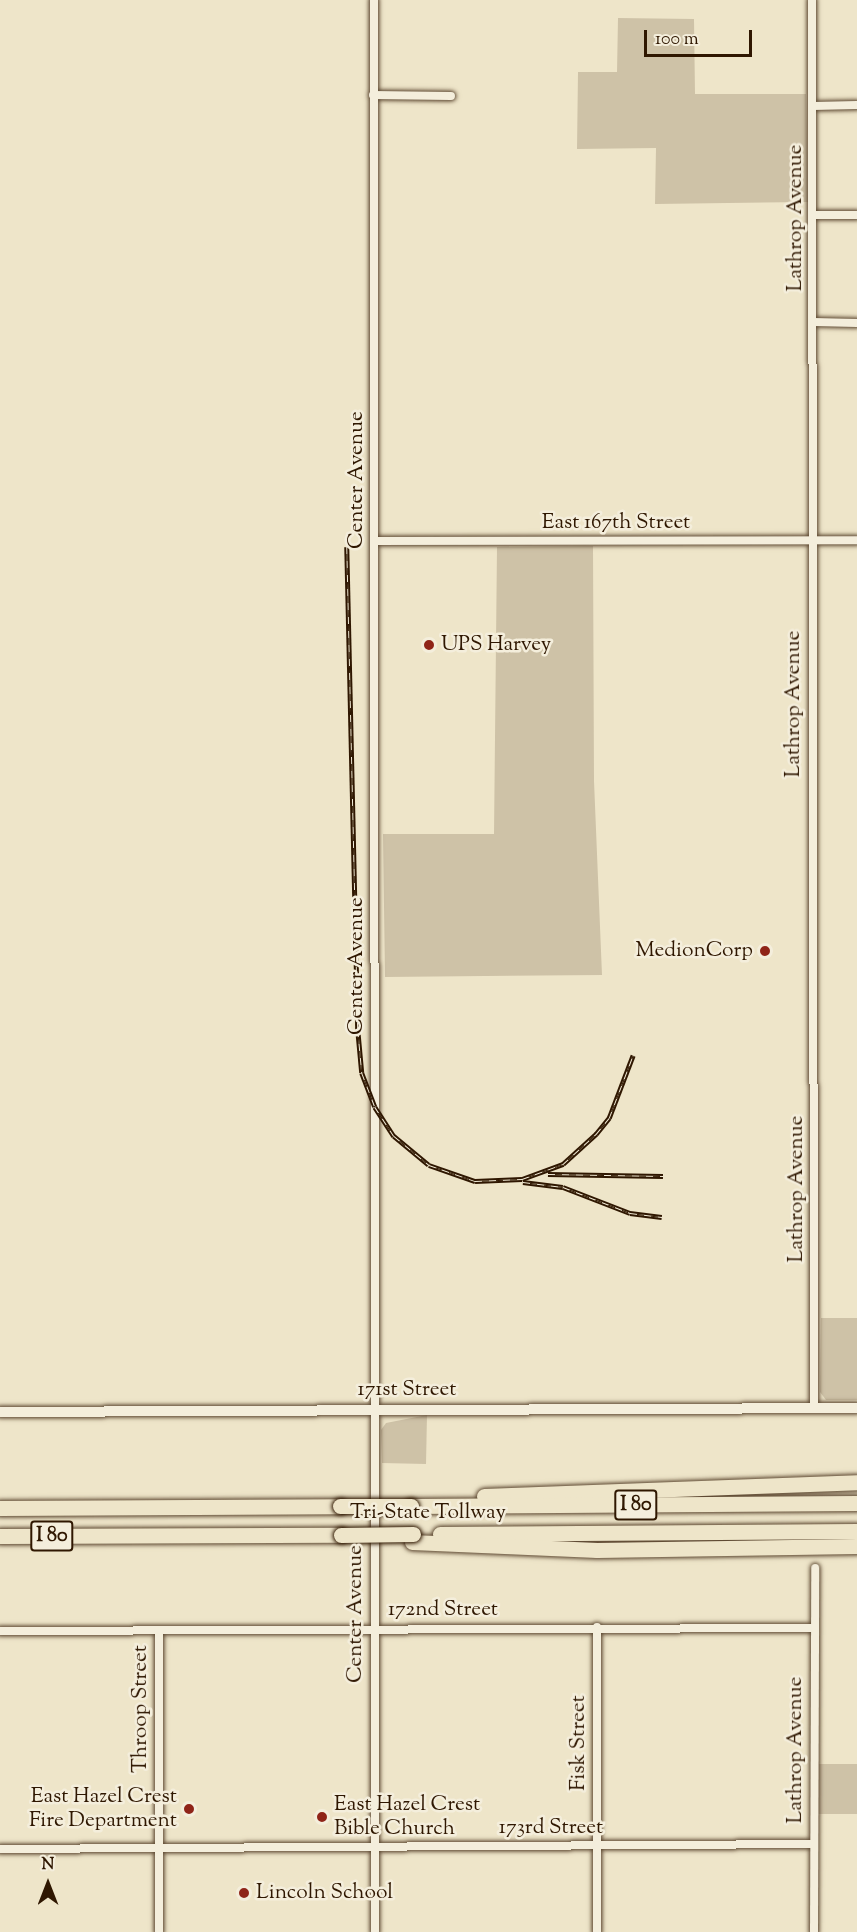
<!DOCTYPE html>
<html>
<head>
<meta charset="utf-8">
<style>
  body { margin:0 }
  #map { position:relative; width:857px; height:1932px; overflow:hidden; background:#eee5c9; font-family:"Sorts Mill Goudy",serif }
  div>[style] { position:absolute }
  .green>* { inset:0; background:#cec2a7; transform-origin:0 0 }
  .roads { filter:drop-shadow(0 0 2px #5f4a33) drop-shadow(0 0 2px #5f4a33) }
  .minor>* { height:8px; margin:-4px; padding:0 4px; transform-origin:4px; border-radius:4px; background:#f4eedc }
  .tertiary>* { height:10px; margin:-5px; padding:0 5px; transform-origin:5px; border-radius:5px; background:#f4eedc }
  .motorway>* { height:15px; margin:-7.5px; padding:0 7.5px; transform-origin:7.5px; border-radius:7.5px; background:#eee5c9 }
  .rail>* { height:4.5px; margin-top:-2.25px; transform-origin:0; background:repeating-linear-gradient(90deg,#f4eedc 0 7px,#2f1701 0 14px); box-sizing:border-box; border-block:2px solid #2f1701 }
  .bridges { filter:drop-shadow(0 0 2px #2f1701) drop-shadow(0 0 2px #2f1701) }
  .motorway-bridge>* { height:15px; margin:-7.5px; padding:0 7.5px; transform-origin:7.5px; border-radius:7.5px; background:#eee5c9 }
  .dots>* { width:16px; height:16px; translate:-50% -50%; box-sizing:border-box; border:3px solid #f4eedc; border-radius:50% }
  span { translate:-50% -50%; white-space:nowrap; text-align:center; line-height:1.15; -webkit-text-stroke:5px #f4eedc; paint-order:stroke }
  .shield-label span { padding:2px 4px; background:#f4eedc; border:2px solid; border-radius:4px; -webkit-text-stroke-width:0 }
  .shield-label { font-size:20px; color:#2f1701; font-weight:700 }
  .street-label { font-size:21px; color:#2f1701 }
  .poi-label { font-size:21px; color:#2f1701 }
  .left { translate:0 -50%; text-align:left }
  .right { translate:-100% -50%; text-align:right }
  .north { position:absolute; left:18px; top:1854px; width:60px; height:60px; -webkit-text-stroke:4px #f4eedc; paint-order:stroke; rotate:0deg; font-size:16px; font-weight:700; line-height:24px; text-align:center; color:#2f1701 }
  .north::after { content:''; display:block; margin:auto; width:21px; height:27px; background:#2f1701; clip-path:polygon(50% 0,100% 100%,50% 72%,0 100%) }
  .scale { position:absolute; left:644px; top:30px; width:108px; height:27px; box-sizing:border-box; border:3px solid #2f1701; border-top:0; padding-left:8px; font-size:18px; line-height:21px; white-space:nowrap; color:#2f1701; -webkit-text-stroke:4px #f4eedc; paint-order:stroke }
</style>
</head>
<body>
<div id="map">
  <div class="green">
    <div style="clip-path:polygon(618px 18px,694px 19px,695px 94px,806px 94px,808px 202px,655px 204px,656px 148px,577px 149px,578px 72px,617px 72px)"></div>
    <div style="clip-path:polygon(593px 546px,594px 781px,602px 975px,385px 977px,383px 834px,494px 834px,497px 547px)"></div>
    <div style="clip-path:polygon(821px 1318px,857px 1318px,857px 1400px,826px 1400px,820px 1392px)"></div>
    <div style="clip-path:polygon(427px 1415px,426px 1464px,382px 1463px,381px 1430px,386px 1423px)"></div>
    <div style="left:857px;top:1764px;width:50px;height:39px;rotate:90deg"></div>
  </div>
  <div class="roads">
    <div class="minor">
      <div style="left:374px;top:0;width:1932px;rotate:89.97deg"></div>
      <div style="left:812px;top:0;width:1407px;rotate:89.92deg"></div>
      <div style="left:373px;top:95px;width:78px;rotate:0.7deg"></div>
      <div style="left:813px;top:106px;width:44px;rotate:-1.3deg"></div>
      <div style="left:815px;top:215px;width:42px"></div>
      <div style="left:814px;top:322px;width:43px;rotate:1.3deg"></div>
      <div style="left:375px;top:541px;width:482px;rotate:-0.1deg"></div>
      <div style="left:597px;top:1627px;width:305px;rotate:90deg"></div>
      <div style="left:0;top:1631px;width:815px;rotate:-0.21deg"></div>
      <div style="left:0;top:1849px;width:814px;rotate:-0.35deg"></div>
      <div style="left:159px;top:1932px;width:302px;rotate:-90deg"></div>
      <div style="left:814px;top:1932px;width:364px;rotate:-89.8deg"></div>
    </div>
    <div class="tertiary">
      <div style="left:0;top:1412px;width:857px;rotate:-0.27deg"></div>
    </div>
    <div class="motorway">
      <div style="left:484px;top:1496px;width:373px;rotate:-2.1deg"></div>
      <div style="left:411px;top:1506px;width:446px;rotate:-0.4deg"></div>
      <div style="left:0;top:1508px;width:340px;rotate:-0.3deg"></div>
      <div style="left:440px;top:1534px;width:417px;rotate:-0.4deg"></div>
      <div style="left:0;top:1536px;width:341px;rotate:-0.2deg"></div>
      <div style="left:412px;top:1542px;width:185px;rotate:2.5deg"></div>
      <div style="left:597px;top:1550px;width:260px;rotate:-0.9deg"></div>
    </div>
  </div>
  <div class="rail">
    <div style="left:347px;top:547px;width:483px;rotate:88.7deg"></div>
    <div style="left:358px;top:1030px;width:43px;rotate:84.7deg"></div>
    <div style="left:362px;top:1073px;width:36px;rotate:69deg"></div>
    <div style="left:375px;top:1107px;width:35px;rotate:57deg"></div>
    <div style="left:394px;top:1136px;width:45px;rotate:39.6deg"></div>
    <div style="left:429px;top:1165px;width:49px;rotate:19.2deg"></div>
    <div style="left:475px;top:1181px;width:47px;rotate:-2.4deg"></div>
    <div style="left:522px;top:1179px;width:44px;rotate:-20.1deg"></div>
    <div style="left:563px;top:1164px;width:45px;rotate:-42.3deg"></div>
    <div style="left:596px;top:1134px;width:21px;rotate:-51deg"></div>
    <div style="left:609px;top:1118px;width:67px;rotate:-69.1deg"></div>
    <div style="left:548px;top:1174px;width:115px;rotate:1deg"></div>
    <div style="left:523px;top:1182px;width:40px;rotate:7.1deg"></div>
    <div style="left:563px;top:1187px;width:72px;rotate:21.2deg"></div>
    <div style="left:630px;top:1213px;width:32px;rotate:7deg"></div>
  </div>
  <div class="bridges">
    <div class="motorway-bridge">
      <div style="left:340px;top:1506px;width:71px"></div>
      <div style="left:341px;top:1535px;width:72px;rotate:-0.8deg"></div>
    </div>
  </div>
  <div class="dots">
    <div style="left:429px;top:645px;background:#8f2418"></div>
    <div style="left:765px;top:951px;background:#8f2418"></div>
    <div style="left:189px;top:1809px;background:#8f2418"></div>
    <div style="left:322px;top:1817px;background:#8f2418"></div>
    <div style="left:244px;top:1893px;background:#8f2418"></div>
  </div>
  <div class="shield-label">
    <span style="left:636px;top:1505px">I 80</span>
    <span style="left:52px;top:1536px">I 80</span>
  </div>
  <div class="street-label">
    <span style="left:796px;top:218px;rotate:-90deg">Lathrop Avenue</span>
    <span style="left:357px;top:480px;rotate:-90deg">Center Avenue</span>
    <span style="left:616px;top:523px">East 167th Street</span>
    <span style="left:794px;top:704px;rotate:-90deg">Lathrop Avenue</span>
    <span style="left:357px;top:966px;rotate:-90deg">Center Avenue</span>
    <span style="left:797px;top:1189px;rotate:-90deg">Lathrop Avenue</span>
    <span style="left:407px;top:1390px">171st Street</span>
    <span style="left:428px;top:1513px">Tri-State Tollway</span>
    <span style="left:443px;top:1610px">172nd Street</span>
    <span style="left:356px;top:1614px;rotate:-90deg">Center Avenue</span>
    <span style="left:141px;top:1709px;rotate:-90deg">Throop Street</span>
    <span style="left:579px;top:1743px;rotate:-90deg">Fisk Street</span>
    <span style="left:796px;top:1750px;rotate:-90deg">Lathrop Avenue</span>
    <span style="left:551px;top:1828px">173rd Street</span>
  </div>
  <div class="poi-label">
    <span class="left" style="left:441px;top:645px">UPS Harvey</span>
    <span class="right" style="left:753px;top:951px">MedionCorp</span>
    <span class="right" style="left:177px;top:1809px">East Hazel Crest<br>Fire Department</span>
    <span class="left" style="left:334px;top:1817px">East Hazel Crest<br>Bible Church</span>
    <span class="left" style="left:256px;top:1893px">Lincoln School</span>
  </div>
  <div class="north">N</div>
  <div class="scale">100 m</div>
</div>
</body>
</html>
